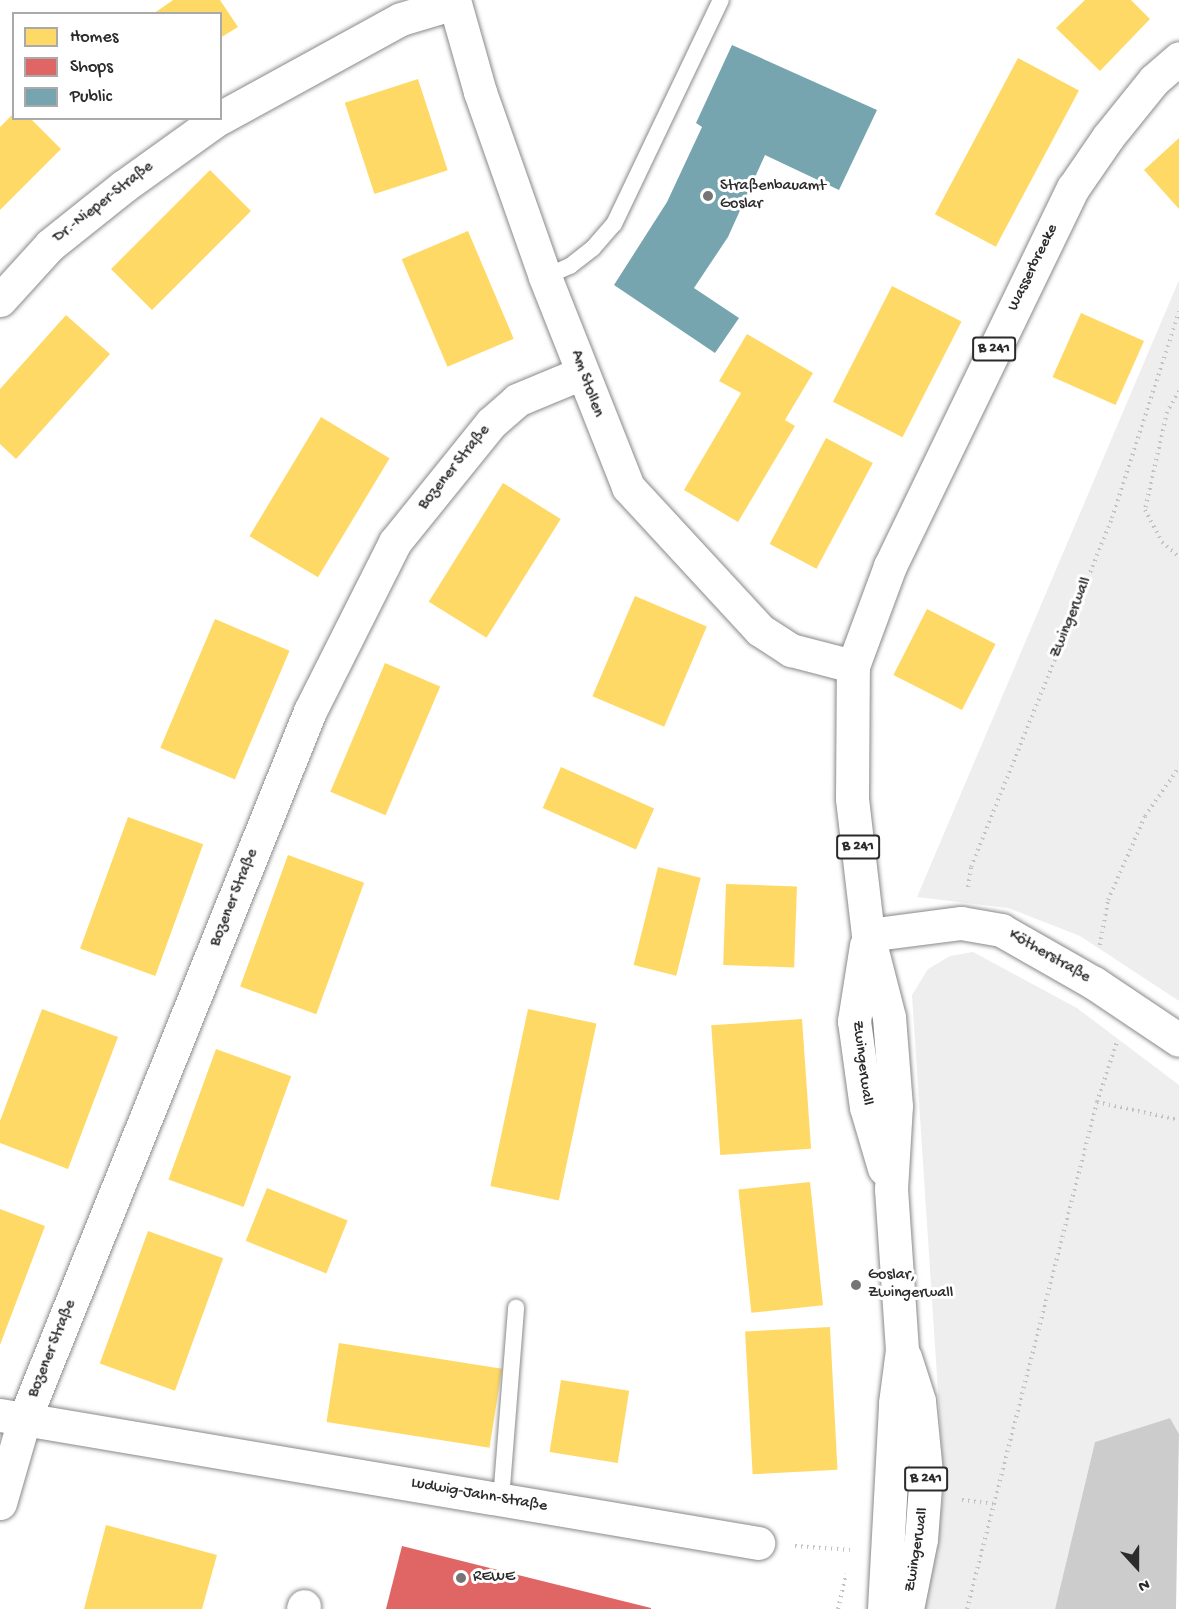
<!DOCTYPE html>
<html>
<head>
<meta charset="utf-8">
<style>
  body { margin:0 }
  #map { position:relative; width:1179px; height:1609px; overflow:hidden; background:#fff; font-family:"Gochi Hand",sans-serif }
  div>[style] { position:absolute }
  .built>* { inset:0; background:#eee }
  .water>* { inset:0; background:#ccc }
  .homes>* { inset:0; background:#ffd966; transform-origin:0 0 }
  .shops>* { inset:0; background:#e06666 }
  .public>* { inset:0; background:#76a5af }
  .path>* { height:4px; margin-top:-2px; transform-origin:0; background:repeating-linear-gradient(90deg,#c2c2c2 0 1.5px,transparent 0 6px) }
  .roads { filter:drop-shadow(0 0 2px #8a8a8a) drop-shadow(0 0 2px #8a8a8a) }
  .service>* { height:16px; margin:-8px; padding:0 8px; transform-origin:8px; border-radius:8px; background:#fff }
  .minor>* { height:33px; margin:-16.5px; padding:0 16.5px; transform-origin:16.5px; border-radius:16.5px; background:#fff }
  .primary>* { height:33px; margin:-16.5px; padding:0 16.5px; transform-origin:16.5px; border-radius:16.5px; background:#fff }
  .dots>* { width:16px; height:16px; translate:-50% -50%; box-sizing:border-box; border:3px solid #fff; border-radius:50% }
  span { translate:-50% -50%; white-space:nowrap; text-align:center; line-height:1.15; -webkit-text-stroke:6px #fff; paint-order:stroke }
  .shield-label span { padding:2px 4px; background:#fff; border:2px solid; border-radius:4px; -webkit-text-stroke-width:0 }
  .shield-label { font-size:15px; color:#2b2b2b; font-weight:700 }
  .poi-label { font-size:16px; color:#2b2b2b }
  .left { translate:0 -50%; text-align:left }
  .street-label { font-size:16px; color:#2b2b2b }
  .legend { position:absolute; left:12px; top:12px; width:210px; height:108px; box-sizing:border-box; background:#fff; border:2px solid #aaa; margin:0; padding:8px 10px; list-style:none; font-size:18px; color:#2b2b2b }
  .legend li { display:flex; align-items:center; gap:12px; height:30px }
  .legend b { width:30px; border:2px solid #aaa }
  .north { position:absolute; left:1107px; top:1537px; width:60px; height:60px; -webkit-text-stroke:4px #fff; paint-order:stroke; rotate:159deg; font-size:16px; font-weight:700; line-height:24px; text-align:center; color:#2b2b2b }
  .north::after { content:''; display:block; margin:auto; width:21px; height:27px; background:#2b2b2b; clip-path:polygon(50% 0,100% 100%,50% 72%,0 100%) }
</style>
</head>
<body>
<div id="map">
  <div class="built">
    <div style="clip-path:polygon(1179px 280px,1179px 1001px,1080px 936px,1008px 908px,917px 897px)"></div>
    <div style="clip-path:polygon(973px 952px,1077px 1008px,1179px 1085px,1179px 1434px,1170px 1418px,1095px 1442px,1055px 1609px,924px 1609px,943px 1498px,942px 1453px,912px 995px,928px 969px,950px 956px)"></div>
  </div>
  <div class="water">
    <div style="clip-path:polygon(1170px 1418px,1179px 1434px,1176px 1609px,1055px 1609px,1095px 1442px)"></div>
  </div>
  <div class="homes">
    <div style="clip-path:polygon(173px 0,220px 0,238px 27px,220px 38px,220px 14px,153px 14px)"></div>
    <div style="clip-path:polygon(1085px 0,1131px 0,1150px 19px,1100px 71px,1056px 28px)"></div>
    <div style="left:1018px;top:58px;width:69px;height:177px;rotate:28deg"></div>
    <div style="left:418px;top:79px;width:96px;height:77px;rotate:72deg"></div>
    <div style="clip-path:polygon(14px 113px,14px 118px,30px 118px,61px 149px,0 210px,0 127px)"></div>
    <div style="clip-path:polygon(1179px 138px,1179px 209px,1144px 170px)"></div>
    <div style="left:210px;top:170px;width:58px;height:140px;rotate:45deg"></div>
    <div style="left:468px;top:231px;width:117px;height:72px;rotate:67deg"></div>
    <div style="left:892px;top:286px;width:78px;height:130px;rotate:27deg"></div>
    <div style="left:1081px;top:313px;width:69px;height:70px;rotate:24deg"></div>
    <div style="clip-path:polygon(66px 315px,110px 354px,16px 459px,0 444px,0 389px)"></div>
    <div style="clip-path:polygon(747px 334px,813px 373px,785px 420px,795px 426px,738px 522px,684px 490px,741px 393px,719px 381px)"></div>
    <div style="left:321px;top:417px;width:80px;height:139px;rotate:31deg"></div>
    <div style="left:826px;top:438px;width:53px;height:120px;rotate:28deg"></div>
    <div style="left:503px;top:483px;width:68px;height:140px;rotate:32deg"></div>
    <div style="left:635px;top:596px;width:78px;height:109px;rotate:23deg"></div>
    <div style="left:927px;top:609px;width:77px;height:74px;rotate:27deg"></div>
    <div style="left:215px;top:619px;width:81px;height:140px;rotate:23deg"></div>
    <div style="left:385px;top:663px;width:60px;height:140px;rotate:23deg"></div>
    <div style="left:561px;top:767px;width:102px;height:45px;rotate:24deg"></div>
    <div style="left:128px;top:817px;width:80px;height:140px;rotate:20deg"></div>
    <div style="left:288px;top:855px;width:81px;height:140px;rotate:20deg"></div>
    <div style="left:658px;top:867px;width:44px;height:101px;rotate:14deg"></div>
    <div style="left:726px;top:884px;width:71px;height:81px;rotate:2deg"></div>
    <div style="clip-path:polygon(42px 1009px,118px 1037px,68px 1169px,0 1143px,0 1121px)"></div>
    <div style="left:528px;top:1009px;width:70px;height:181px;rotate:12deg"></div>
    <div style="left:802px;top:1019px;width:130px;height:91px;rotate:86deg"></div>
    <div style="left:216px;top:1049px;width:80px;height:139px;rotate:20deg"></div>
    <div style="left:810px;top:1182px;width:124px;height:72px;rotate:84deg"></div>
    <div style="left:267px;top:1188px;width:87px;height:57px;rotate:22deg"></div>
    <div style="clip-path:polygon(0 1209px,45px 1226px,0 1345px)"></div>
    <div style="left:148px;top:1231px;width:80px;height:141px;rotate:20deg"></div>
    <div style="left:830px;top:1327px;width:143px;height:85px;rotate:87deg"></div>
    <div style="left:339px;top:1343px;width:165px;height:80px;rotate:9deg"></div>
    <div style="left:561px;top:1380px;width:69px;height:73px;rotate:9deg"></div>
    <div style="clip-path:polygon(106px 1525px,217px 1555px,202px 1609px,84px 1609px)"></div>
  </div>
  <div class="shops">
    <div style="clip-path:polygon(402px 1546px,651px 1608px,651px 1609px,386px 1609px)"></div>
  </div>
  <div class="public">
    <div style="clip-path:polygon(732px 45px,877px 110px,839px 190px,765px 155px,728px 237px,694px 288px,739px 318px,715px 353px,614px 285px,667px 202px,702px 127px,696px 123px)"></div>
  </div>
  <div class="path">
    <div style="left:1179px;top:391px;width:24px;rotate:120deg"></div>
    <div style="left:1167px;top:412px;width:100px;rotate:102.7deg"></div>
    <div style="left:1145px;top:510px;width:36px;rotate:62deg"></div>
    <div style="left:1162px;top:542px;width:23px;rotate:41deg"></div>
    <div style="left:968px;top:887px;width:20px;rotate:-81deg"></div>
    <div style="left:971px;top:867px;width:376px;rotate:-68deg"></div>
    <div style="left:1112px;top:518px;width:217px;rotate:-72deg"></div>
    <div style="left:1100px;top:945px;width:46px;rotate:-79.9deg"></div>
    <div style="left:1108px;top:900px;width:92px;rotate:-66.2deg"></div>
    <div style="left:1145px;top:816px;width:60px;rotate:-55.2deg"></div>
    <div style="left:1097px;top:1102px;width:84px;rotate:12.4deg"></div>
    <div style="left:962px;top:1500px;width:33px;rotate:7deg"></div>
    <div style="left:795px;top:1546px;width:55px;rotate:4.2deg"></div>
    <div style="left:838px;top:1609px;width:36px;rotate:-77deg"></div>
    <div style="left:967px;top:1609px;width:523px;rotate:-75.62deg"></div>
    <div style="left:1097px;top:1102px;width:63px;rotate:-71.6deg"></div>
  </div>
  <div class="roads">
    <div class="service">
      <div style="left:545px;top:277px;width:27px;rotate:-24deg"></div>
      <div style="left:570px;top:266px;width:29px;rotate:-38deg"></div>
      <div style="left:593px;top:248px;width:32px;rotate:-49deg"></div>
      <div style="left:614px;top:224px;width:248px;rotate:-64.5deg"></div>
      <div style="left:501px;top:1500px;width:193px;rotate:-85.5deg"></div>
    </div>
    <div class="minor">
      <div style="left:454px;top:0;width:96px;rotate:74.2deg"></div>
      <div style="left:480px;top:92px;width:196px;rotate:70.6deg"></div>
      <div style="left:545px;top:277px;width:226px;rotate:68.4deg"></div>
      <div style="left:628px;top:487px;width:195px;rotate:47.3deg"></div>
      <div style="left:760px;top:630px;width:37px;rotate:33deg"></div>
      <div style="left:791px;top:650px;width:64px;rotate:14.5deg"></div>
      <div style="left:220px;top:118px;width:206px;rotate:-28.7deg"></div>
      <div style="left:401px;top:19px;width:55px;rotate:-16.8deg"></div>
      <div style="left:0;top:300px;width:74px;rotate:-47.7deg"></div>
      <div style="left:50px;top:245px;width:95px;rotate:-38.6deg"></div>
      <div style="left:124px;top:186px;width:117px;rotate:-35.6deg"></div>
      <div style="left:868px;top:935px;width:94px;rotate:-7.4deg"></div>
      <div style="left:961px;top:923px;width:41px;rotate:9.9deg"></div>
      <div style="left:1001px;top:930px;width:107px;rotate:29.7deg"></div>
      <div style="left:1094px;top:983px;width:102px;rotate:33.8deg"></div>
      <div style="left:0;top:1415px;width:769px;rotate:9.58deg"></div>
      <div style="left:0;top:1503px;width:86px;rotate:-73.9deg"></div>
      <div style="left:24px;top:1420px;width:765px;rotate:-68.03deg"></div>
      <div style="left:310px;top:711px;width:189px;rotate:-63.3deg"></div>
      <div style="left:395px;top:542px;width:153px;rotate:-51.1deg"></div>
      <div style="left:491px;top:423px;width:35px;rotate:-41deg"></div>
      <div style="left:517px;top:400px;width:70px;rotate:-22.6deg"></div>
      <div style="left:303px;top:1609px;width:3px;rotate:-72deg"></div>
    </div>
    <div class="primary">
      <div style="left:866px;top:945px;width:77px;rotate:99deg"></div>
      <div style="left:854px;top:1021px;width:87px;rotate:82.1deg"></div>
      <div style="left:866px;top:1107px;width:64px;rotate:73.6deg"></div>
      <div style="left:905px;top:1357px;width:46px;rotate:72.3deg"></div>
      <div style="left:919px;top:1401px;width:72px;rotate:84.4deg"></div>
      <div style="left:926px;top:1473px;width:66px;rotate:94.3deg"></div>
      <div style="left:921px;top:1539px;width:71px;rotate:101.3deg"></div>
      <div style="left:884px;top:1609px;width:206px;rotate:-86.9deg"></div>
      <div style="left:895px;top:1403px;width:53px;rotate:-82.5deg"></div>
      <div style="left:902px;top:1350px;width:161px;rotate:-93.9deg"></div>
      <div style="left:891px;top:1189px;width:83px;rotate:-86.6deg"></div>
      <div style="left:896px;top:1106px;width:89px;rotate:-94.5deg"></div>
      <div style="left:889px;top:1017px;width:85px;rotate:-104.4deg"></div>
      <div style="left:868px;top:935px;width:138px;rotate:-96.7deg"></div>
      <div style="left:852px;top:798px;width:132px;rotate:-89.6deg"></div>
      <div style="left:853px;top:666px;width:107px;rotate:-69.7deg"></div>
      <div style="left:890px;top:566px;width:420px;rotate:-64.2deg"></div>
      <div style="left:1073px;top:188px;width:62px;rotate:-55.5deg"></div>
      <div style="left:1108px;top:137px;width:73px;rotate:-51.1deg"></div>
      <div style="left:1154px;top:80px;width:33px;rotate:-41deg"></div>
    </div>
  </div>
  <div class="dots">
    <div style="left:708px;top:196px;background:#757575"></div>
    <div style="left:856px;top:1285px;background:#757575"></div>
    <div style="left:461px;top:1578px;background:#757575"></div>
  </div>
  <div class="shield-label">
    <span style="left:994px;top:349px">B 241</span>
    <span style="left:858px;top:847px">B 241</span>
    <span style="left:926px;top:1479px">B 241</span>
  </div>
  <div class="poi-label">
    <span class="left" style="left:720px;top:196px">Straßenbauamt<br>Goslar</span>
    <span class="left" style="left:868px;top:1285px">Goslar,<br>Zwingerwall</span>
    <span class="left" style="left:473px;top:1578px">REWE</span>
  </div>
  <div class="street-label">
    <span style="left:104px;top:203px;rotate:-38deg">Dr.-Nieper-Straße</span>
    <span style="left:1034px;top:268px;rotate:-64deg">Wasserbreeke</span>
    <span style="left:586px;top:384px;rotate:70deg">Am Stollen</span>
    <span style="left:455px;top:468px;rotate:-51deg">Bozener Straße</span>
    <span style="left:1072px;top:618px;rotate:-68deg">Zwingerwall</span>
    <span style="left:235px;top:898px;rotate:-68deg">Bozener Straße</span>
    <span style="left:1049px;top:957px;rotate:30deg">Kötherstraße</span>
    <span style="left:861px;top:1063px;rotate:83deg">Zwingerwall</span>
    <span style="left:53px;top:1349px;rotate:-68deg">Bozener Straße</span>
    <span style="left:479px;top:1496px;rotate:10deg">Ludwig-Jahn-Straße</span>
    <span style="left:918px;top:1550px;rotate:-81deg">Zwingerwall</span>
  </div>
  <ul class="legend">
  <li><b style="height:16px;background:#ffd966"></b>Homes</li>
  <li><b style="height:16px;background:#e06666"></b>Shops</li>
  <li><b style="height:16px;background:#76a5af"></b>Public</li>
  </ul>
  <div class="north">N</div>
</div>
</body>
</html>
